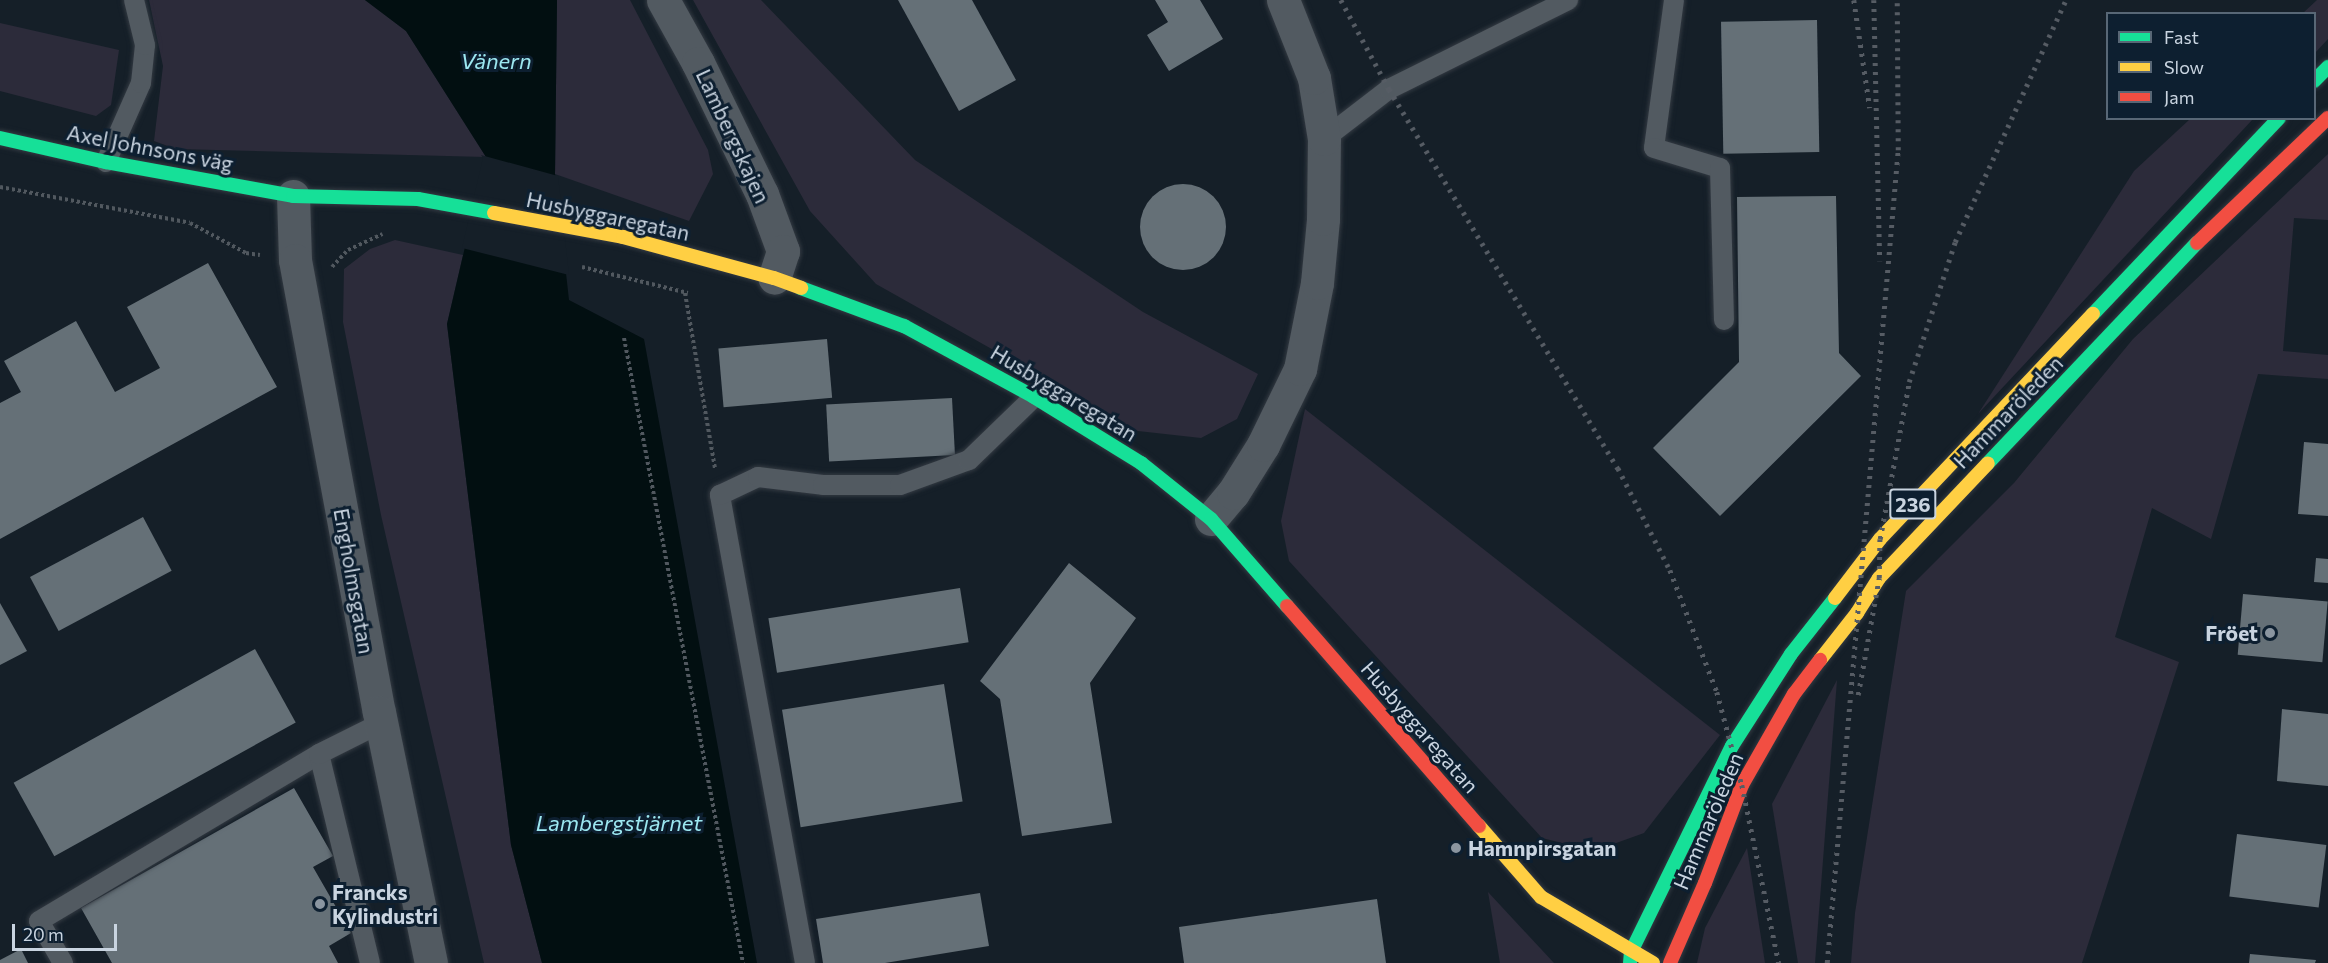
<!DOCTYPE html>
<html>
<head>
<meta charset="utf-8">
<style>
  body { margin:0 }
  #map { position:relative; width:2328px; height:963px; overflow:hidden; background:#151f28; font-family:Commissioner,sans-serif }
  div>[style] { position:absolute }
  .green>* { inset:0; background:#2c2b3a }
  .water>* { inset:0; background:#020f11 }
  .pier>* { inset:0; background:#151f28 }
  .building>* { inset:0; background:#657077; transform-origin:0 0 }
  .round { border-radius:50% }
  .path>* { height:4px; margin-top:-2px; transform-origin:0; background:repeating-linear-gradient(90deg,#51585f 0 3px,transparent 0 6px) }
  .roads { filter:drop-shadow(0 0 2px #333a42) drop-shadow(0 0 2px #333a42) }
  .lane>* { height:20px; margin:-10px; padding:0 10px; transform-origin:10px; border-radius:10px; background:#525a61 }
  .street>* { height:33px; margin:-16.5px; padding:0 16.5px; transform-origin:16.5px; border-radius:16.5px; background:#525a61 }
  .fast>* { height:14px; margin:-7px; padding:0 7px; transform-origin:7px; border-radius:7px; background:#16e098 }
  .slow>* { height:14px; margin:-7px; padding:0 7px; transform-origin:7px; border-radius:7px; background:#ffcf43 }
  .jam>* { height:14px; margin:-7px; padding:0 7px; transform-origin:7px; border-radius:7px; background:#f24e42 }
  .rail>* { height:4.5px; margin-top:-2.25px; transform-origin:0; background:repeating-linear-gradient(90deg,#565c64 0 3px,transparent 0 9px) }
  .dots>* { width:16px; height:16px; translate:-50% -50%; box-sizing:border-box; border:3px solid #0d1f30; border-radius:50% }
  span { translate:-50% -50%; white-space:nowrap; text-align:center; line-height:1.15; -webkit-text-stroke:6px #0d1f30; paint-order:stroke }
  .shield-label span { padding:2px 4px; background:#0d1f30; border:2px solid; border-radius:4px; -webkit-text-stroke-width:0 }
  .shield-label { font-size:20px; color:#c9d4e0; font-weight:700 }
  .street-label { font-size:21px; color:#c9d4e0 }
  .poi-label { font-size:21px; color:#c9d4e0; font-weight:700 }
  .right { translate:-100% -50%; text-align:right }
  .left { translate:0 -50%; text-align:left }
  .water-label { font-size:22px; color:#9ce7f0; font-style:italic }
  .legend { position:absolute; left:2106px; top:12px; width:210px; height:108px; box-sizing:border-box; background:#0d1f30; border:2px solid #586776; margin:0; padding:8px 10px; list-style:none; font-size:18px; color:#c9d4e0 }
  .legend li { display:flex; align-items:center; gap:12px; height:30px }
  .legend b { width:30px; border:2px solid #586776 }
  .scale { position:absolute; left:12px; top:924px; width:105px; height:27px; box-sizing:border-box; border:3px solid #c9d4e0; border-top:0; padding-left:8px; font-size:18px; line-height:21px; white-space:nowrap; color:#c9d4e0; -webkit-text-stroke:4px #0d1f30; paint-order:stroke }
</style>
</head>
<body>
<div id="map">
  <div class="green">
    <div style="clip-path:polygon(149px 0,365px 0,406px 31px,486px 157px,176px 149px,154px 141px,163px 66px)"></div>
    <div style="clip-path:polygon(557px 0,630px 0,708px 150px,713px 174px,689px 221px,555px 174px)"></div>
    <div style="clip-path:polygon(693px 0,761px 0,915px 160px,1143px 312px,1258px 374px,1237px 419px,1201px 438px,1138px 431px,876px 284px,810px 211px)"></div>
    <div style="clip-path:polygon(2317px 0,2328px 0,2328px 39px,2315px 53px,2314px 14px,2303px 13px)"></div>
    <div style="clip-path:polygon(0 23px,119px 50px,111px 105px,96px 116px,0 91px)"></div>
    <div style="clip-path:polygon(2190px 119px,2253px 119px,1978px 414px,2134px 171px)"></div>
    <div style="clip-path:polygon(2328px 154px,2328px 220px,2294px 218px,2283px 351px,2328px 355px,2328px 379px,2258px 374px,2211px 539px,2152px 508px,2115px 637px,2179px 662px,2082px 963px,1851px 963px,1855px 913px,1906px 591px,2014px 483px,2133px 339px)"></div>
    <div style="clip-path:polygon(395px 240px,463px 255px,447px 324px,511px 845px,542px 963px,484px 963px,381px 515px,343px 322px,344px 269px,370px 249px)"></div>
    <div style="clip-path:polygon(1305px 409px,1720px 735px,1644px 833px,1594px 851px,1542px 838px,1289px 561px,1281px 521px)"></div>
    <div style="clip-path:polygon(1837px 680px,1815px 963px,1798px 963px,1772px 804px)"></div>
    <div style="clip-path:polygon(1747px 848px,1765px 963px,1697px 963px,1705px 928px)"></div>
    <div style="clip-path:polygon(1488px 892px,1554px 963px,1500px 963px)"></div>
  </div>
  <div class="water">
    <div style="clip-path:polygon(365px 0,557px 0,555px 174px,569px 300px,644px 339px,757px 963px,542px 963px,511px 845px,447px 324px,486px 157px,406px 31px)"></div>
  </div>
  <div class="pier">
    <div style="clip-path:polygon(481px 155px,558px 176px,569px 275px,462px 248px,483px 158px)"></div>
  </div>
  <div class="building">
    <div style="clip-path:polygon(898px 0,972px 0,1016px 80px,959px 111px)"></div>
    <div style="clip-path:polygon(1155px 0,1200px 0,1223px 39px,1169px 71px,1147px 35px,1168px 22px)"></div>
    <div style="left:1817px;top:20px;width:132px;height:96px;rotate:89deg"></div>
    <div class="round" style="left:1140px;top:184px;width:86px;height:86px"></div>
    <div style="clip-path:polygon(1836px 196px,1839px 353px,1861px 376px,1720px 516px,1653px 448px,1739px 362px,1737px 197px)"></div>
    <div style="clip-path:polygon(208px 263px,277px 387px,0 539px,0 403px,21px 392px,4px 361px,76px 321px,115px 392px,160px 368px,127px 307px)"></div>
    <div style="left:827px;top:339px;width:59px;height:109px;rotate:85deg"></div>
    <div style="left:952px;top:398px;width:57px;height:126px;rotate:87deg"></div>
    <div style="clip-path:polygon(2304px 442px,2328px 444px,2328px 516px,2298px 514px)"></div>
    <div style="left:143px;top:517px;width:61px;height:128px;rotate:62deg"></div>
    <div style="clip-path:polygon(2316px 558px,2328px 559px,2328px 583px,2314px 582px)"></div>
    <div style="clip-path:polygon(1069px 563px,1136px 618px,1090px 683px,1112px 823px,1022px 836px,1000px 699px,980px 681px)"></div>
    <div style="left:960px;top:588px;width:55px;height:194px;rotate:81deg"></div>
    <div style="left:2243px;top:594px;width:85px;height:61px;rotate:5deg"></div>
    <div style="clip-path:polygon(0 603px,27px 651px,0 665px)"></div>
    <div style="left:255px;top:649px;width:84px;height:276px;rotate:61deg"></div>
    <div style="left:944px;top:684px;width:119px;height:164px;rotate:81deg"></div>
    <div style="clip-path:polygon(2282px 709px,2328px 714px,2328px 786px,2277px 781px)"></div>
    <div style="clip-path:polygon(294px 788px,333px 856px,313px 867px,351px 933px,329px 946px,338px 963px,112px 963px,81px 908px)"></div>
    <div style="left:2237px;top:834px;width:90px;height:63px;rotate:7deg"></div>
    <div style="clip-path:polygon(980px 893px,989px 946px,885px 963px,823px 963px,816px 919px)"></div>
    <div style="clip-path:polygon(1377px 899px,1386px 963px,1184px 963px,1179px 927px)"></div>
    <div style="clip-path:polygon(21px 949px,28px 963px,0 963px,0 960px)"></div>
    <div style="clip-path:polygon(2250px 954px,2316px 960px,2315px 963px,2249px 963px)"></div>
  </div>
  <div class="path">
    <div style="left:0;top:187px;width:193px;rotate:10.7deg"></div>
    <div style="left:190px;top:223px;width:64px;rotate:28.2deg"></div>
    <div style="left:246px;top:253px;width:14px;rotate:8deg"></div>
    <div style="left:332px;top:267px;width:23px;rotate:-47deg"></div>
    <div style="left:348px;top:250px;width:38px;rotate:-25deg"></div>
    <div style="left:582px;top:267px;width:109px;rotate:13.8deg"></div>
    <div style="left:685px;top:293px;width:178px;rotate:80.3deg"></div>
    <div style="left:624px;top:338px;width:636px;rotate:79.22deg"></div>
  </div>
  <div class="roads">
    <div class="lane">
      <div style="left:1674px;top:0;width:149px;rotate:97.7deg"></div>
      <div style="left:1654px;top:148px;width:69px;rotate:16.9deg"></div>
      <div style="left:1720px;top:168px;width:152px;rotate:88.5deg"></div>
      <div style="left:1324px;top:139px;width:82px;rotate:-37.6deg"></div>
      <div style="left:1389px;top:89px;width:200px;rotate:-26.4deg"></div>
      <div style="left:106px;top:162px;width:86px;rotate:-66.1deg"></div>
      <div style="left:141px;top:83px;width:38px;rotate:-84deg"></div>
      <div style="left:145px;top:45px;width:46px;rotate:-103.7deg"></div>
      <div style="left:63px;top:963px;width:48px;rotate:-119.7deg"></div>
      <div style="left:39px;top:921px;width:326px;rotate:-30.8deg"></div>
      <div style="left:370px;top:963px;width:215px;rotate:-103.7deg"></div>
      <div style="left:319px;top:754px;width:69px;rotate:-26.6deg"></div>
      <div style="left:805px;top:963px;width:476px;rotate:-100.3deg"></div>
      <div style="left:720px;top:495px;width:42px;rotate:-25.3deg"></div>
      <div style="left:758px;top:477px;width:65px;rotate:7deg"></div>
      <div style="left:823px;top:485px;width:77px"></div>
      <div style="left:900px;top:485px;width:73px;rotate:-19.9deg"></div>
      <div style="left:969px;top:460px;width:91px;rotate:-44.1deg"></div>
    </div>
    <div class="street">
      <div style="left:663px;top:0;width:72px;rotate:60.9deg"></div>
      <div style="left:698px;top:63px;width:146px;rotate:64deg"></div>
      <div style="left:762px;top:194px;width:61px;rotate:69.8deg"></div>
      <div style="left:783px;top:251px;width:28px;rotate:108deg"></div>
      <div style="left:293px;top:196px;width:64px;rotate:88.2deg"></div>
      <div style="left:295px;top:260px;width:460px;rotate:79.5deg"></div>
      <div style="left:379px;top:712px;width:256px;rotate:78.3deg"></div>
      <div style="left:1211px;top:519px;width:34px;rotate:-50deg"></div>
      <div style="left:1233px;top:493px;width:57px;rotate:-58deg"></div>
      <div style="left:1263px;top:445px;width:85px;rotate:-64deg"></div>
      <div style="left:1300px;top:369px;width:88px;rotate:-78.8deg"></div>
      <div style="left:1317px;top:283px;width:64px;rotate:-84.6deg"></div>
      <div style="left:1323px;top:219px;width:80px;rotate:-89.3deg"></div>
      <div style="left:1324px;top:139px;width:62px;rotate:-99.3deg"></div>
      <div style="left:1314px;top:78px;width:84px;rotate:-111.7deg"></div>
    </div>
    <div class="fast">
      <div style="left:2314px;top:81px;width:20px;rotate:-45deg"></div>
      <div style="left:0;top:138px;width:109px;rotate:12.8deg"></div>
      <div style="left:106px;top:162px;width:190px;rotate:10.3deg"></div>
      <div style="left:293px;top:196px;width:125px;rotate:1.4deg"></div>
      <div style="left:418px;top:199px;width:77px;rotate:10.4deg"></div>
      <div style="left:801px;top:288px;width:110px;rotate:20.3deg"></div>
      <div style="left:904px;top:326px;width:148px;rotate:28.6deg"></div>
      <div style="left:1034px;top:397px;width:126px;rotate:31.7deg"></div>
      <div style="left:1141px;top:463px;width:90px;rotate:38.7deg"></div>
      <div style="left:1211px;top:519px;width:116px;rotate:48.9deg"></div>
      <div style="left:2093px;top:314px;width:270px;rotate:-46.5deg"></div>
      <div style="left:1988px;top:463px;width:303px;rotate:-46.5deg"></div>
      <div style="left:1630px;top:963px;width:11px;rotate:-85deg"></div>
      <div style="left:1631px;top:952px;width:229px;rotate:-63.9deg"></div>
      <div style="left:1732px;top:746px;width:109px;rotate:-57.3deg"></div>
      <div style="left:1791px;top:654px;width:71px;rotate:-51.8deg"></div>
    </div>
    <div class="slow">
      <div style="left:494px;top:213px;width:131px;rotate:10.5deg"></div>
      <div style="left:623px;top:237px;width:156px;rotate:15.2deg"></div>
      <div style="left:774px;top:278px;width:29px;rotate:20deg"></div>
      <div style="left:1835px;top:598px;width:74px;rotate:-52.7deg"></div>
      <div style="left:1880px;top:539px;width:310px;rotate:-46.6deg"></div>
      <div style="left:1820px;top:660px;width:60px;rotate:-51.8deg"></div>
      <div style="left:1857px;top:613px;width:41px;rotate:-57.8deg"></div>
      <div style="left:1879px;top:578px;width:158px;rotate:-46.5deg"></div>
      <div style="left:1479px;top:826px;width:94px;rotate:48.9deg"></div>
      <div style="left:1541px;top:897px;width:130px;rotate:30.5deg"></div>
    </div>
    <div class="jam">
      <div style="left:2197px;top:243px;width:181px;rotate:-43.7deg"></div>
      <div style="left:1287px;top:606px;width:292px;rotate:48.9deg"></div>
      <div style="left:1670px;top:963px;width:87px;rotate:-66.4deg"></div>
      <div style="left:1705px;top:883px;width:105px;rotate:-69.3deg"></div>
      <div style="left:1742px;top:785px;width:105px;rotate:-60.3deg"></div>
      <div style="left:1794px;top:694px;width:43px;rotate:-52.6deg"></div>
    </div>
  </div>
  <div class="rail">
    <div style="left:1341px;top:0;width:101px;rotate:61.7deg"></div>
    <div style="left:1389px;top:89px;width:443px;rotate:58.9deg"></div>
    <div style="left:1618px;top:468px;width:114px;rotate:63deg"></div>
    <div style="left:1670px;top:570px;width:131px;rotate:68.9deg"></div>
    <div style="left:1717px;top:692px;width:96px;rotate:75deg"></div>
    <div style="left:1742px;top:785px;width:182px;rotate:78.3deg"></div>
    <div style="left:1854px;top:0;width:109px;rotate:81.6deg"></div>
    <div style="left:1874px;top:0;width:261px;rotate:88.7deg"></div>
    <div style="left:1858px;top:695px;width:119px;rotate:-79.8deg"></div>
    <div style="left:1879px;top:578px;width:39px;rotate:-89deg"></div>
    <div style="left:1880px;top:539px;width:160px;rotate:-79.5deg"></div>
    <div style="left:1909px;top:382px;width:147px;rotate:-71.8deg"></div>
    <div style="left:1955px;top:242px;width:266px;rotate:-65.4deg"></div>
    <div style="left:1827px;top:963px;width:816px;rotate:-85.01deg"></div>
    <div style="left:1898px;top:150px;width:150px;rotate:-90.4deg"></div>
  </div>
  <div class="dots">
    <div style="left:2270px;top:633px;background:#8a95a0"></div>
    <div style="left:1456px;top:848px;background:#8a95a0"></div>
    <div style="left:320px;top:904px;background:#8a95a0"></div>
  </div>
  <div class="shield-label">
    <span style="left:1913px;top:504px">236</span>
  </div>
  <div class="street-label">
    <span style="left:733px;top:136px;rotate:65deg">Lambergskajen</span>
    <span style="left:150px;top:148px;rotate:11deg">Axel Johnsons väg</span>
    <span style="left:608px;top:216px;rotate:12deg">Husbyggaregatan</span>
    <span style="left:1064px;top:393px;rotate:31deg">Husbyggaregatan</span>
    <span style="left:2008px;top:412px;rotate:-46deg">Hammaröleden</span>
    <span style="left:354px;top:581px;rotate:80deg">Engholmsgatan</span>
    <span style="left:1420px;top:727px;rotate:49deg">Husbyggaregatan</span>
    <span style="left:1708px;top:821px;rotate:-67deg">Hammaröleden</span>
  </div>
  <div class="poi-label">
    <span class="right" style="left:2258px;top:633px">Fröet</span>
    <span class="left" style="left:1468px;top:848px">Hamnpirsgatan</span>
    <span class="left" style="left:332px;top:904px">Francks<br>Kylindustri</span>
  </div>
  <div class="water-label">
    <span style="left:496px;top:61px">Vänern</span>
    <span style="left:619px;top:823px">Lambergstjärnet</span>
  </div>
  <ul class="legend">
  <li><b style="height:8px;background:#16e098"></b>Fast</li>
  <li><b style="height:8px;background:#ffcf43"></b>Slow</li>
  <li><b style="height:8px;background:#f24e42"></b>Jam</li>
  </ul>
  <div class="scale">20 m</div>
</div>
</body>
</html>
